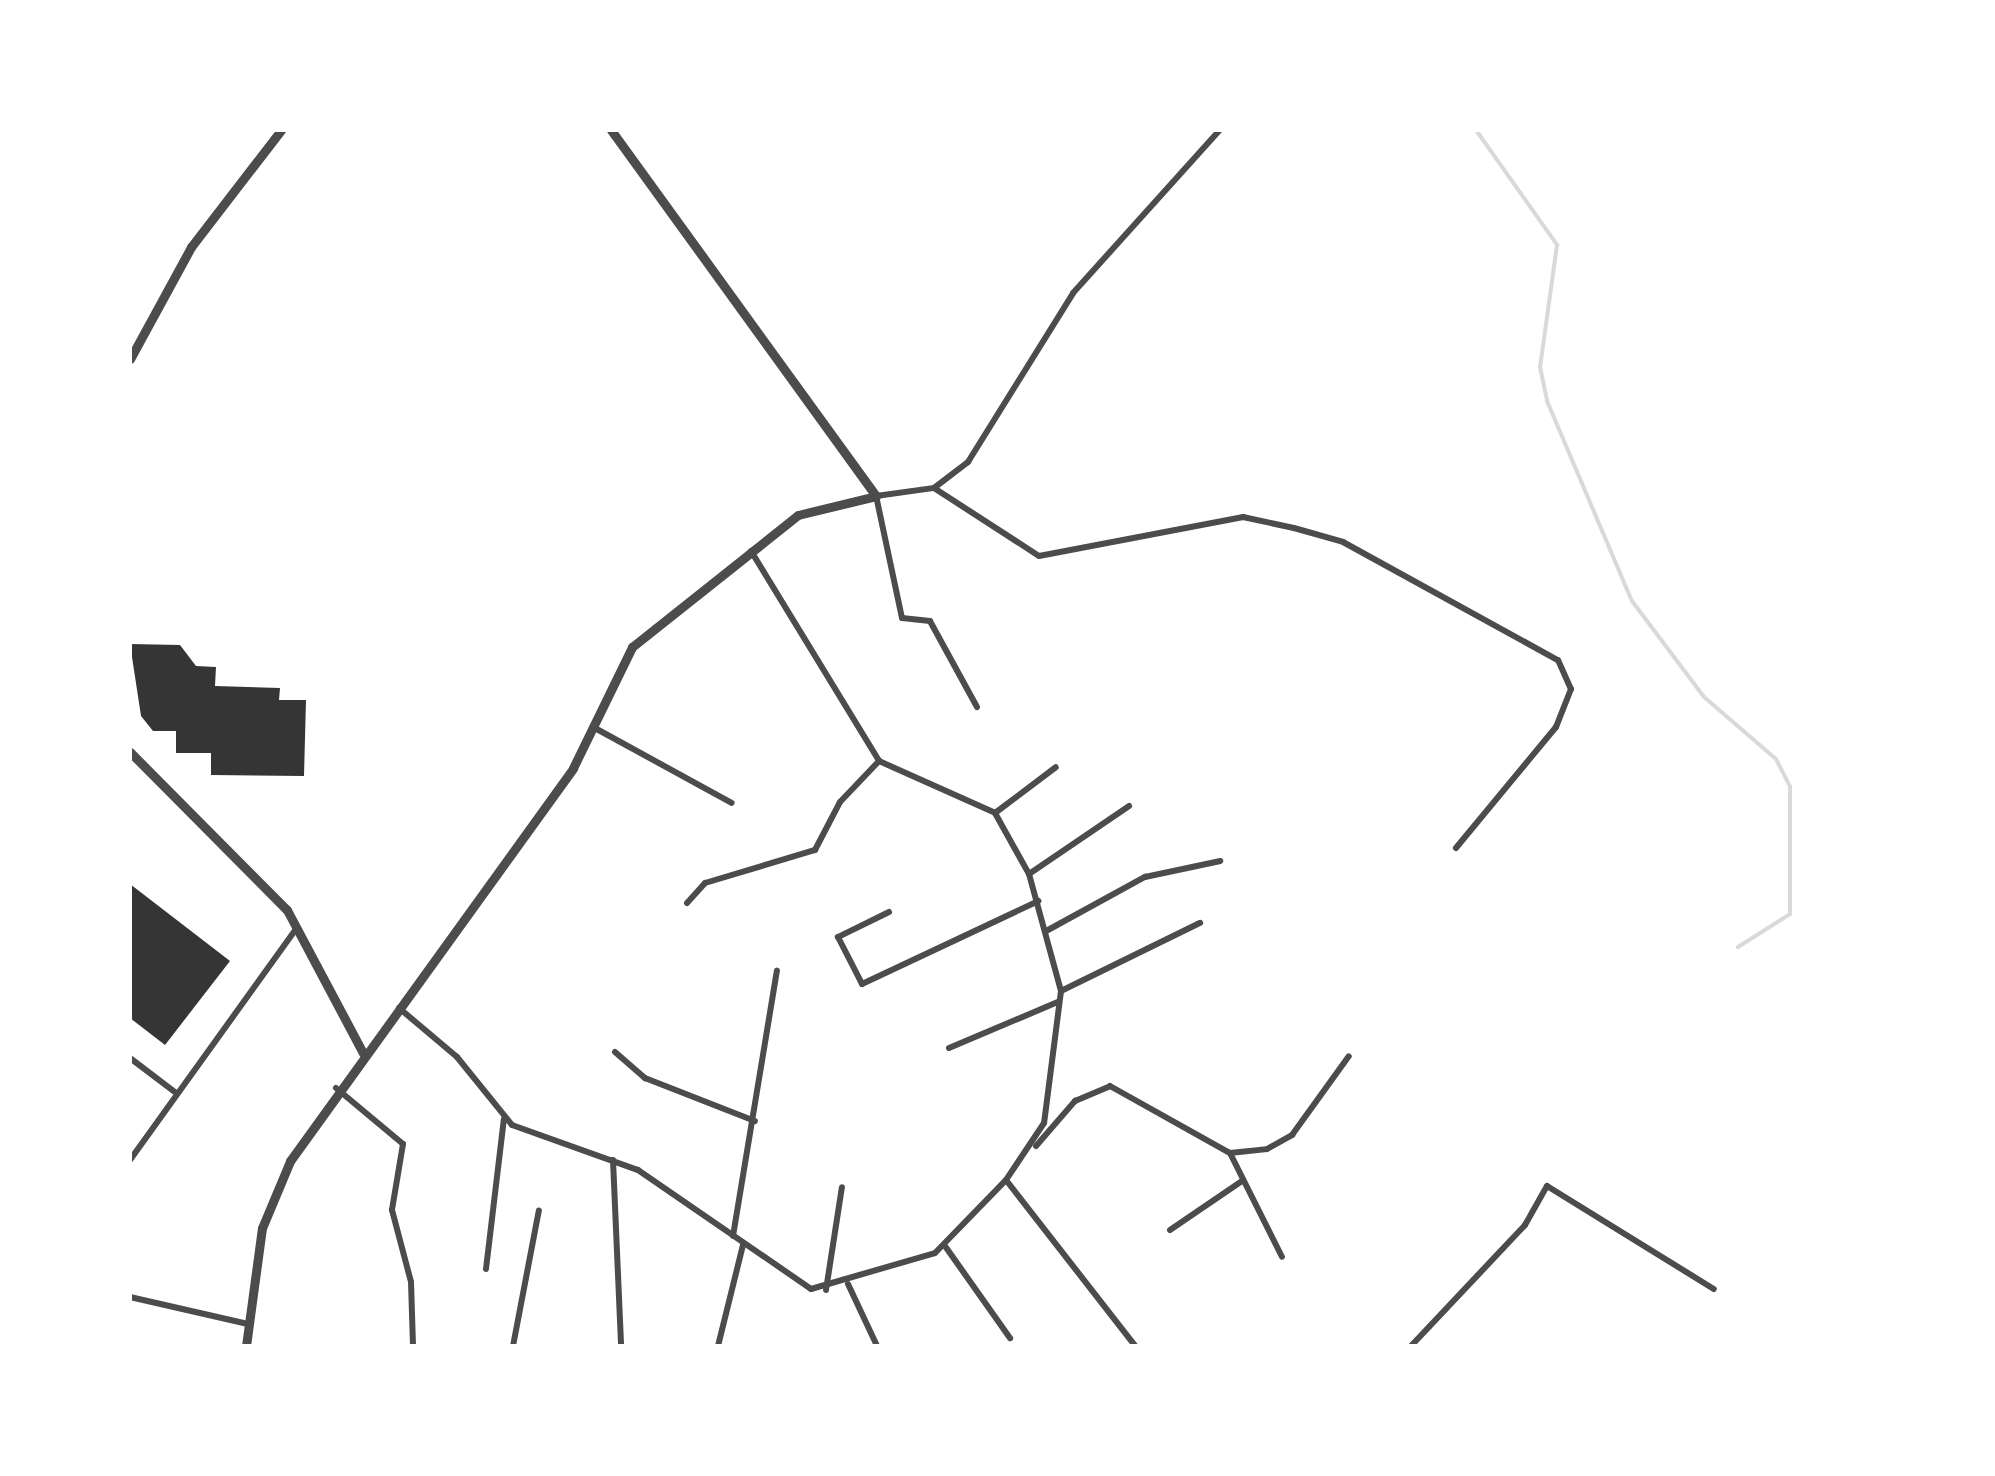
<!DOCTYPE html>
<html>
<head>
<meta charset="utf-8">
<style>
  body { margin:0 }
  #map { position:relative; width:1995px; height:1476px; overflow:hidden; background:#fff; font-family:Lora,serif }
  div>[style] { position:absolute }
  .stream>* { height:4px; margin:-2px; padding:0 2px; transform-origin:2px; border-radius:2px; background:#d9d9d9 }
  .building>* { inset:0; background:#353535 }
  .minor>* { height:6px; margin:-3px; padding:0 3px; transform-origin:3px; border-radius:3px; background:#4c4c4c }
  .tertiary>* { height:9px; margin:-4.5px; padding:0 4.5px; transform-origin:4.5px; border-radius:4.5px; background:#4c4c4c }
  span { translate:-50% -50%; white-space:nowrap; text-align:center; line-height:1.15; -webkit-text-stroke:9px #fff; paint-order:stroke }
  .frame { position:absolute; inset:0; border:132px solid #fff; pointer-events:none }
</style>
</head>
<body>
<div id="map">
  <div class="stream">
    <div style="left:1476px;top:130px;width:141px;rotate:54.8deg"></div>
    <div style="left:1557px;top:245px;width:123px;rotate:97.9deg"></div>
    <div style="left:1540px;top:367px;width:35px;rotate:78deg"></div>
    <div style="left:1547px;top:401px;width:217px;rotate:67deg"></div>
    <div style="left:1632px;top:601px;width:120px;rotate:53.1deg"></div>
    <div style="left:1704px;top:697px;width:95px;rotate:40.7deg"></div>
    <div style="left:1776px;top:759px;width:31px;rotate:63deg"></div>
    <div style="left:1790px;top:787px;width:127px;rotate:90deg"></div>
    <div style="left:1790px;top:914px;width:62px;rotate:147.6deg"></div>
  </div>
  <div class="building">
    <div style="clip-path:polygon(130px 644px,180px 645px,196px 666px,216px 667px,215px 686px,280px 688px,279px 700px,306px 700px,304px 776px,211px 775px,211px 753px,176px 753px,176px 731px,153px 731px,141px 716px)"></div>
    <div style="clip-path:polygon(130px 884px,230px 961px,165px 1045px,130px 1018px)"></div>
  </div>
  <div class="minor">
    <div style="left:934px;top:488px;width:125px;rotate:32.9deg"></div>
    <div style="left:1039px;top:556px;width:208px;rotate:-10.8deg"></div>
    <div style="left:1243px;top:517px;width:52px;rotate:12.2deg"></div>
    <div style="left:1294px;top:528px;width:51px;rotate:15.9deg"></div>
    <div style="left:1343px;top:542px;width:245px;rotate:28.8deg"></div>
    <div style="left:1558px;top:660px;width:32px;rotate:66deg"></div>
    <div style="left:1571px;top:689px;width:41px;rotate:111.5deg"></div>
    <div style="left:1556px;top:727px;width:157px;rotate:129.6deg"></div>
    <div style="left:751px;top:551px;width:246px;rotate:58.6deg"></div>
    <div style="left:879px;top:761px;width:127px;rotate:24.1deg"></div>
    <div style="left:995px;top:813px;width:70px;rotate:60.9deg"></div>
    <div style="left:1029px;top:874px;width:121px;rotate:74.7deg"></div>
    <div style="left:1061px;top:991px;width:133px;rotate:97.3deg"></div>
    <div style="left:1044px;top:1123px;width:69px;rotate:123.7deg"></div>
    <div style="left:977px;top:707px;width:98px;rotate:-118.7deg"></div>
    <div style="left:930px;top:621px;width:28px;rotate:-174deg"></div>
    <div style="left:902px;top:618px;width:125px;rotate:-102deg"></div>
    <div style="left:876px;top:496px;width:59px;rotate:-7.9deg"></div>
    <div style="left:934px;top:488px;width:43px;rotate:-37.4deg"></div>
    <div style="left:968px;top:462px;width:199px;rotate:-58.1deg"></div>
    <div style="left:1073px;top:293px;width:219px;rotate:-48deg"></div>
    <div style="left:593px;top:727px;width:158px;rotate:28.7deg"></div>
    <div style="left:995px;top:813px;width:76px;rotate:-37deg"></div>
    <div style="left:1029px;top:874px;width:121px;rotate:-34.2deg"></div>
    <div style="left:687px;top:903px;width:27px;rotate:-48deg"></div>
    <div style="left:705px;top:883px;width:115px;rotate:-16.7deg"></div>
    <div style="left:815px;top:850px;width:54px;rotate:-62.5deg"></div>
    <div style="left:840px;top:802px;width:57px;rotate:-46.4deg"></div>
    <div style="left:889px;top:912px;width:57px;rotate:153.9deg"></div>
    <div style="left:838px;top:937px;width:53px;rotate:62.9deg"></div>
    <div style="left:862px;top:984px;width:195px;rotate:-25.2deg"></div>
    <div style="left:1048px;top:930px;width:111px;rotate:-28.7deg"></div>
    <div style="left:1145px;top:877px;width:77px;rotate:-12deg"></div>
    <div style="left:1061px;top:991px;width:155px;rotate:-26.1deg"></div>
    <div style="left:399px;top:1008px;width:76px;rotate:40.2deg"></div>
    <div style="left:457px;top:1057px;width:87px;rotate:51deg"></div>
    <div style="left:512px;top:1125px;width:134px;rotate:19.7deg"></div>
    <div style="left:638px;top:1170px;width:210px;rotate:34.5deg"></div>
    <div style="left:811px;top:1289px;width:129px;rotate:-16.2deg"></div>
    <div style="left:935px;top:1253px;width:102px;rotate:-45.8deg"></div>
    <div style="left:1006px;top:1180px;width:210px;rotate:52.1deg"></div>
    <div style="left:949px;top:1048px;width:118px;rotate:-22.9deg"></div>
    <div style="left:615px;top:1052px;width:40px;rotate:41deg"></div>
    <div style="left:645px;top:1078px;width:118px;rotate:21.4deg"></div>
    <div style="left:130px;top:1058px;width:56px;rotate:37.1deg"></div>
    <div style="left:336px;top:1088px;width:87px;rotate:39.9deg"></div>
    <div style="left:403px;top:1144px;width:67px;rotate:99.5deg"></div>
    <div style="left:392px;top:1210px;width:74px;rotate:75.2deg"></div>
    <div style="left:411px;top:1282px;width:64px;rotate:88.2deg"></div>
    <div style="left:1036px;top:1146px;width:60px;rotate:-49.1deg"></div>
    <div style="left:1075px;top:1101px;width:38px;rotate:-23deg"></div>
    <div style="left:1110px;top:1086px;width:137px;rotate:29.2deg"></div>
    <div style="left:1230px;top:1153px;width:37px;rotate:-6deg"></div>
    <div style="left:1267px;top:1149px;width:29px;rotate:-29deg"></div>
    <div style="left:1292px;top:1135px;width:97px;rotate:-54.2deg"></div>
    <div style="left:1230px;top:1153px;width:116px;rotate:63.4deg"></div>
    <div style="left:130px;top:1160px;width:286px;rotate:-54.3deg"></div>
    <div style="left:613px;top:1160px;width:186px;rotate:87.5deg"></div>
    <div style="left:1170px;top:1230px;width:87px;rotate:-34.2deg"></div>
    <div style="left:733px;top:1236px;width:269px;rotate:-80.6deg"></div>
    <div style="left:945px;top:1246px;width:113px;rotate:54.8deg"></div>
    <div style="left:486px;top:1269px;width:151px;rotate:-83.2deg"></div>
    <div style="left:848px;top:1284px;width:68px;rotate:64.9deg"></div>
    <div style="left:826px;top:1290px;width:104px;rotate:-81.2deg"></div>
    <div style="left:130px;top:1297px;width:121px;rotate:12.9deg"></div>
    <div style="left:513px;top:1346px;width:138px;rotate:-79.2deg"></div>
    <div style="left:718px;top:1346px;width:104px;rotate:-76.1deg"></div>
    <div style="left:1411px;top:1346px;width:166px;rotate:-46.7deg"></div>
    <div style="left:1525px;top:1225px;width:45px;rotate:-60.6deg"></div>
    <div style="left:1547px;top:1186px;width:196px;rotate:31.7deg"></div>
  </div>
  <div class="tertiary">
    <div style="left:130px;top:359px;width:128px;rotate:-61.4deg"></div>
    <div style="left:191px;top:247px;width:148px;rotate:-52.4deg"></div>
    <div style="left:130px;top:752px;width:223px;rotate:45.2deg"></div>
    <div style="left:287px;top:910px;width:162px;rotate:62deg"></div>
    <div style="left:246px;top:1346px;width:119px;rotate:-82.3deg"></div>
    <div style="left:262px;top:1228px;width:73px;rotate:-67.3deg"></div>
    <div style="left:290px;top:1161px;width:484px;rotate:-54.2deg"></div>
    <div style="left:573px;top:768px;width:135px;rotate:-64deg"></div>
    <div style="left:632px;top:647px;width:212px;rotate:-38.5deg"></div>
    <div style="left:798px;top:515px;width:80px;rotate:-13.7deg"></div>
    <div style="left:876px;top:496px;width:452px;rotate:-125.9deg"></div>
  </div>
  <div class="frame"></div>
</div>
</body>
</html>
